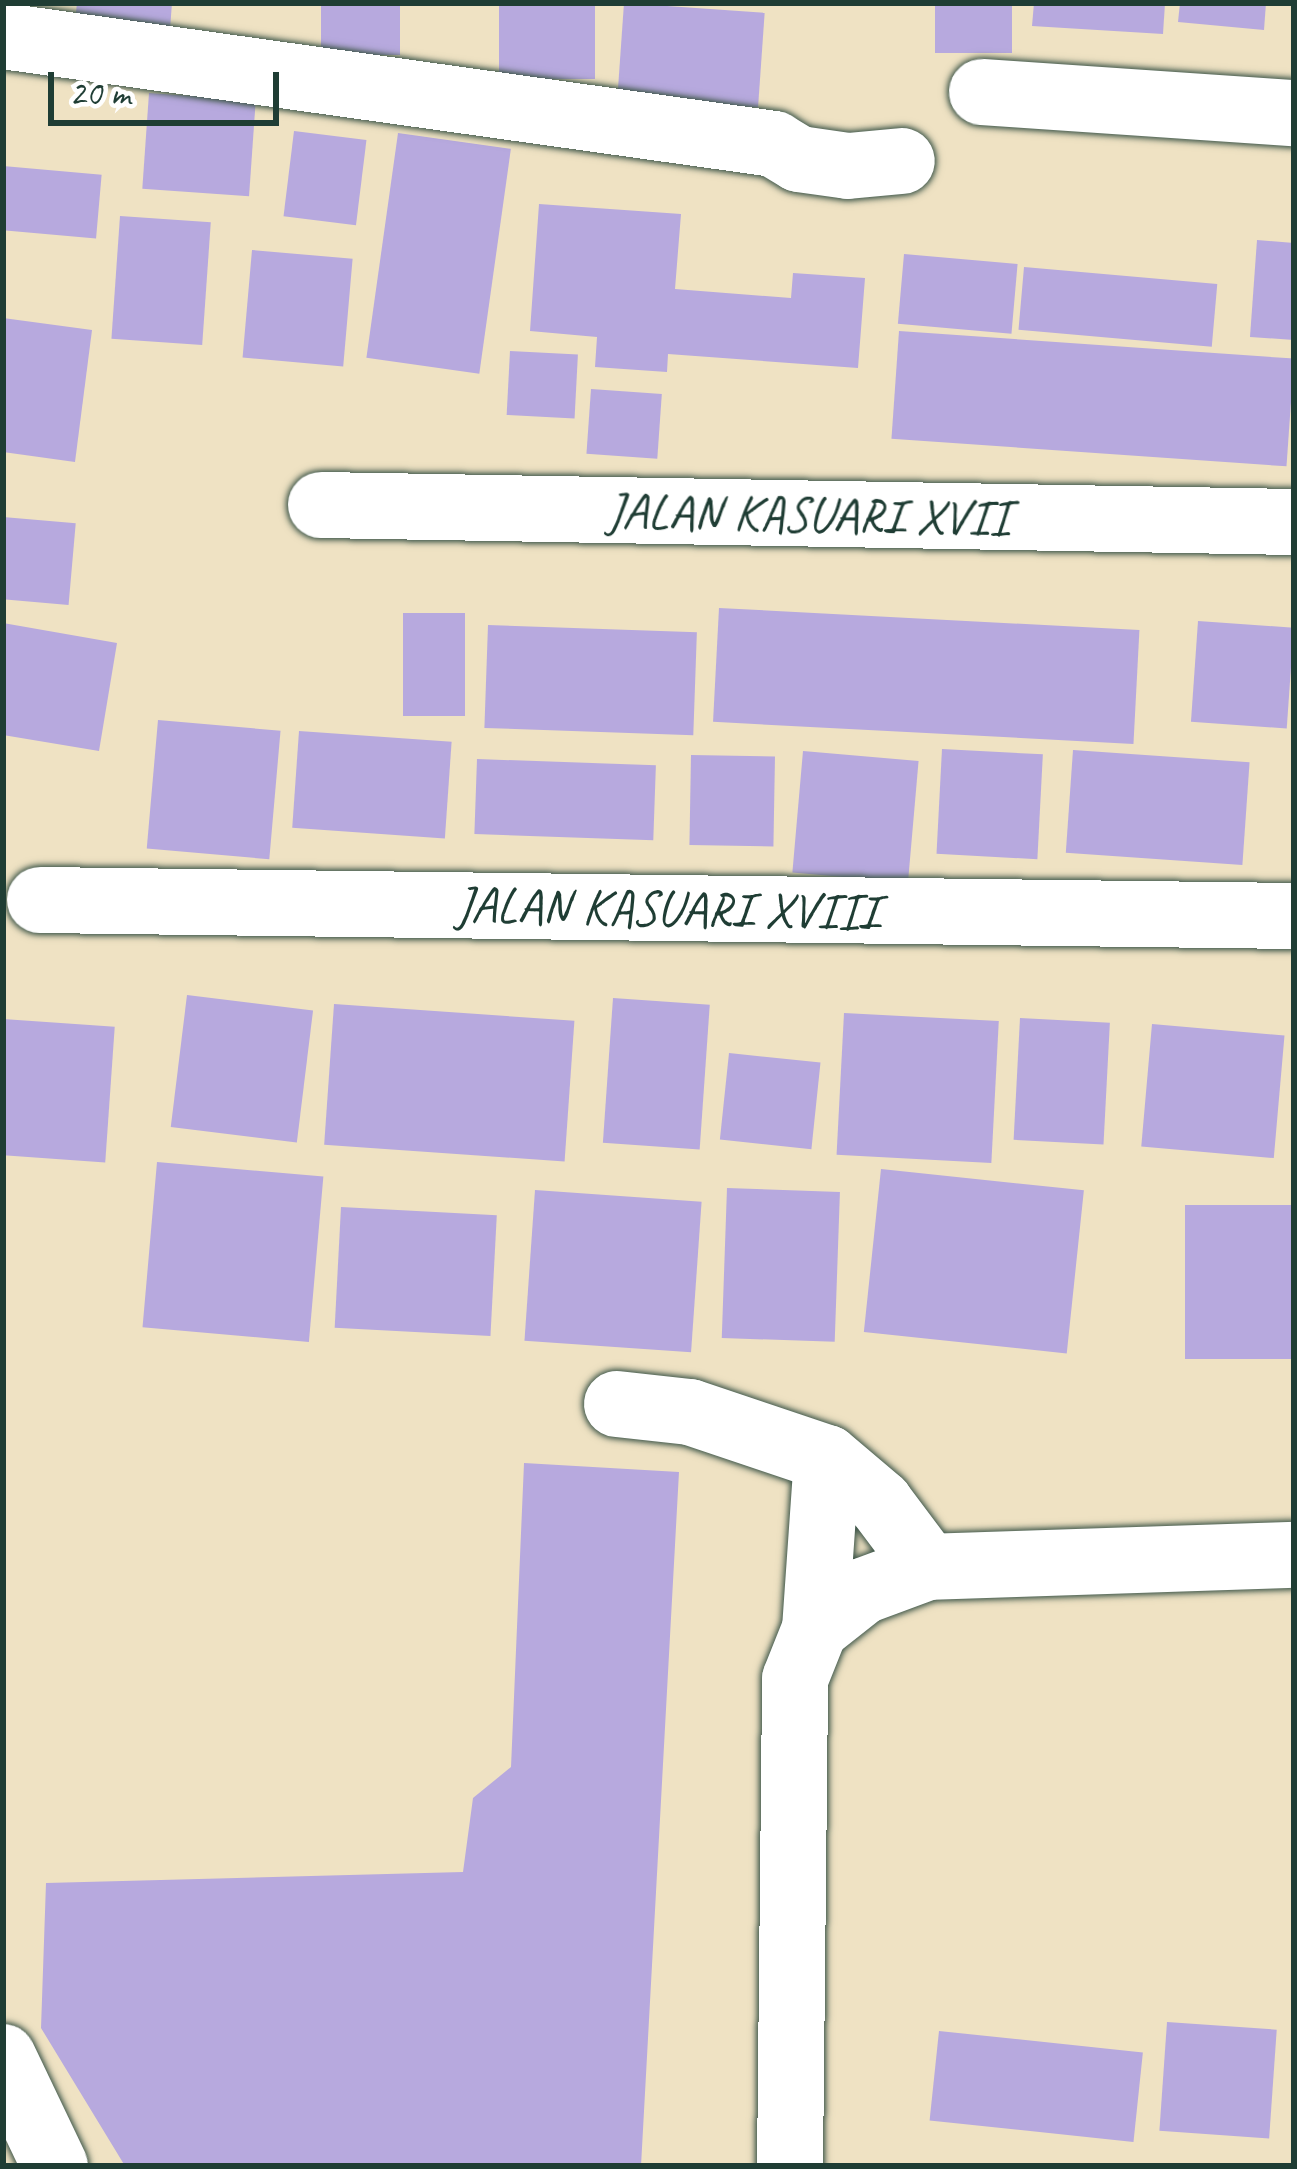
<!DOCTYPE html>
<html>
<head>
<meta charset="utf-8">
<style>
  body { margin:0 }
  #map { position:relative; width:1297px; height:2169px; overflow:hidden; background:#efe2c3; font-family:Caveat,sans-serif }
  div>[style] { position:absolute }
  .building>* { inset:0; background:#b7a9de; transform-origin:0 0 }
  .roads { filter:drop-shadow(0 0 3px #3e5649) drop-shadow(0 0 3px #3e5649) }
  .minor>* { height:66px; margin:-33px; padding:0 33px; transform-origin:33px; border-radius:33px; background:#fff }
  .tertiary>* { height:66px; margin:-33px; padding:0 33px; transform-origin:33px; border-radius:33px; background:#fff }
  span { translate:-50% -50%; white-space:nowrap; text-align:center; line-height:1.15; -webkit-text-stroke:10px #fff; paint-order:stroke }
  .street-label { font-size:51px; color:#1f3d34 }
  .frame { position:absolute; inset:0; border:6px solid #1f3d34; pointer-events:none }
  .scale { position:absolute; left:48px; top:72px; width:231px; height:54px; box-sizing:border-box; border:6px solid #1f3d34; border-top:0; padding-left:15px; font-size:36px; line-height:42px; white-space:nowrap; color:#1f3d34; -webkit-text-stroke:9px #fff; paint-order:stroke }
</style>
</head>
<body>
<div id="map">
  <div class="building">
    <div style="clip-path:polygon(77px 3px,172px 3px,170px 29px,75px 21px)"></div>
    <div style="left:321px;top:3px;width:79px;height:52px"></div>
    <div style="left:499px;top:3px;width:96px;height:76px"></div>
    <div style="left:624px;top:3px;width:141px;height:95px;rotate:4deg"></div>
    <div style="left:935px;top:3px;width:77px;height:50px"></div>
    <div style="clip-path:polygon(1034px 3px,1165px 3px,1163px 34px,1032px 26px)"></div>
    <div style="clip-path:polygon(1180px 3px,1266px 3px,1264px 30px,1178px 22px)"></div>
    <div style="left:149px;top:93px;width:107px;height:96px;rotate:4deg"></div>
    <div style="left:294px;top:131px;width:73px;height:86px;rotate:7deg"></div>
    <div style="left:398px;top:133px;width:114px;height:227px;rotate:8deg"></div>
    <div style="left:3px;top:166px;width:99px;height:64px;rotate:5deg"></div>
    <div style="clip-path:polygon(539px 204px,681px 214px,675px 289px,791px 298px,793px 273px,865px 278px,858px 368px,668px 354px,667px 372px,595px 367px,597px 337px,530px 331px)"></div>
    <div style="left:120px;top:216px;width:91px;height:123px;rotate:4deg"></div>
    <div style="clip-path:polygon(1257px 240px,1294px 243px,1294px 340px,1250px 337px)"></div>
    <div style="left:252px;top:250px;width:101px;height:108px;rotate:5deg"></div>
    <div style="left:904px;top:254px;width:114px;height:70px;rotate:5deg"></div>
    <div style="left:1024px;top:267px;width:194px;height:63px;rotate:5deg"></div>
    <div style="clip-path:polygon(3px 318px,92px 330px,75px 462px,3px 452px)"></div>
    <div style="left:899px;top:331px;width:396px;height:108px;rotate:4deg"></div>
    <div style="left:510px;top:351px;width:68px;height:64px;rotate:3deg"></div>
    <div style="left:591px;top:389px;width:71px;height:65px;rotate:4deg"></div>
    <div style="left:3px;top:517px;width:73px;height:82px;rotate:5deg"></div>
    <div style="left:719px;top:608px;width:421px;height:114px;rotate:3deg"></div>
    <div style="left:403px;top:613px;width:62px;height:103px"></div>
    <div style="left:1198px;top:621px;width:96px;height:101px;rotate:4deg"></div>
    <div style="clip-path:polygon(3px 623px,117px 643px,99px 751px,3px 735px)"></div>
    <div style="left:488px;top:625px;width:209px;height:103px;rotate:2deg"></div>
    <div style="left:158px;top:720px;width:123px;height:129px;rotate:5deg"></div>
    <div style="left:299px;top:731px;width:153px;height:97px;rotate:4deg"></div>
    <div style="left:942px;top:749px;width:101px;height:105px;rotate:3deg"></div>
    <div style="left:1073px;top:750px;width:177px;height:103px;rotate:4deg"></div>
    <div style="left:803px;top:751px;width:116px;height:122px;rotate:5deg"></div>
    <div style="left:691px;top:755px;width:84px;height:90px;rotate:1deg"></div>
    <div style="left:477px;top:759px;width:179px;height:75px;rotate:2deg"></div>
    <div style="left:187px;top:995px;width:127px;height:133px;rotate:7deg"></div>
    <div style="left:613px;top:998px;width:97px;height:145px;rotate:4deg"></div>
    <div style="left:334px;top:1004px;width:241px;height:141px;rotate:4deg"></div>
    <div style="left:844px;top:1013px;width:155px;height:142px;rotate:3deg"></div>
    <div style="left:1020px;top:1018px;width:90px;height:122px;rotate:3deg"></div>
    <div style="left:3px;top:1019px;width:112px;height:136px;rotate:4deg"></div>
    <div style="left:1152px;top:1024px;width:133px;height:123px;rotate:5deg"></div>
    <div style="left:729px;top:1053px;width:92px;height:87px;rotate:6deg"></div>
    <div style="left:157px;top:1162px;width:167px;height:166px;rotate:5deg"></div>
    <div style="left:881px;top:1169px;width:204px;height:164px;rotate:6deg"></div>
    <div style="left:727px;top:1188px;width:113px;height:150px;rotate:2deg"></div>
    <div style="left:535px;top:1190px;width:167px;height:151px;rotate:4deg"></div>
    <div style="left:1185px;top:1205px;width:109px;height:154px"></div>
    <div style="left:341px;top:1207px;width:156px;height:121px;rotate:3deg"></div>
    <div style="clip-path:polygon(524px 1463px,679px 1472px,641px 2166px,125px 2166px,41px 2028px,46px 1883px,463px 1872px,473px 1798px,511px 1767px)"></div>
    <div style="left:1167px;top:2022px;width:110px;height:109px;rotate:4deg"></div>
    <div style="left:939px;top:2031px;width:205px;height:90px;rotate:6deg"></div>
  </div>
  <div class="roads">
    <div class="minor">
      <div style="left:3px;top:36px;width:779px;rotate:7.97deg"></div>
      <div style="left:774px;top:144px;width:29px;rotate:31deg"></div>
      <div style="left:799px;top:159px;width:49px;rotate:8.1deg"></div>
      <div style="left:848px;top:166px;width:54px;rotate:-5.3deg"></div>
      <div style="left:982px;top:92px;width:313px;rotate:3.9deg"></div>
      <div style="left:321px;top:505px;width:973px;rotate:1deg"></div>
      <div style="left:40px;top:900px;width:1254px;rotate:0.73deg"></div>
      <div style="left:617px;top:1404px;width:73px;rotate:6.3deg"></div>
      <div style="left:690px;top:1412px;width:145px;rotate:18.6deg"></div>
      <div style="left:827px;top:1458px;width:70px;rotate:40.3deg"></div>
      <div style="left:880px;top:1503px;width:80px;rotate:53.1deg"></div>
      <div style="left:815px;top:1629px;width:171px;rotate:-86deg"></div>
      <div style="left:3px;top:2057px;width:121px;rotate:64.5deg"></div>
    </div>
    <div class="tertiary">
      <div style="left:790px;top:2166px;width:487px;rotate:-89.4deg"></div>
      <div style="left:795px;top:1679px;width:54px;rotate:-68.2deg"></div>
      <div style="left:815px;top:1629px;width:61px;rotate:-38.4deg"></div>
      <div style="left:863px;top:1591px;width:69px;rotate:-20.3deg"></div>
      <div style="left:928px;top:1567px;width:366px;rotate:-1.9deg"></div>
    </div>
  </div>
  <div class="street-label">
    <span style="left:808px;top:514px;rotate:1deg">JALAN KASUARI XVII</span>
    <span style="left:667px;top:908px;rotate:1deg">JALAN KASUARI XVIII</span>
  </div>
  <div class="frame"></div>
  <div class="scale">20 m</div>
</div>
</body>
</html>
